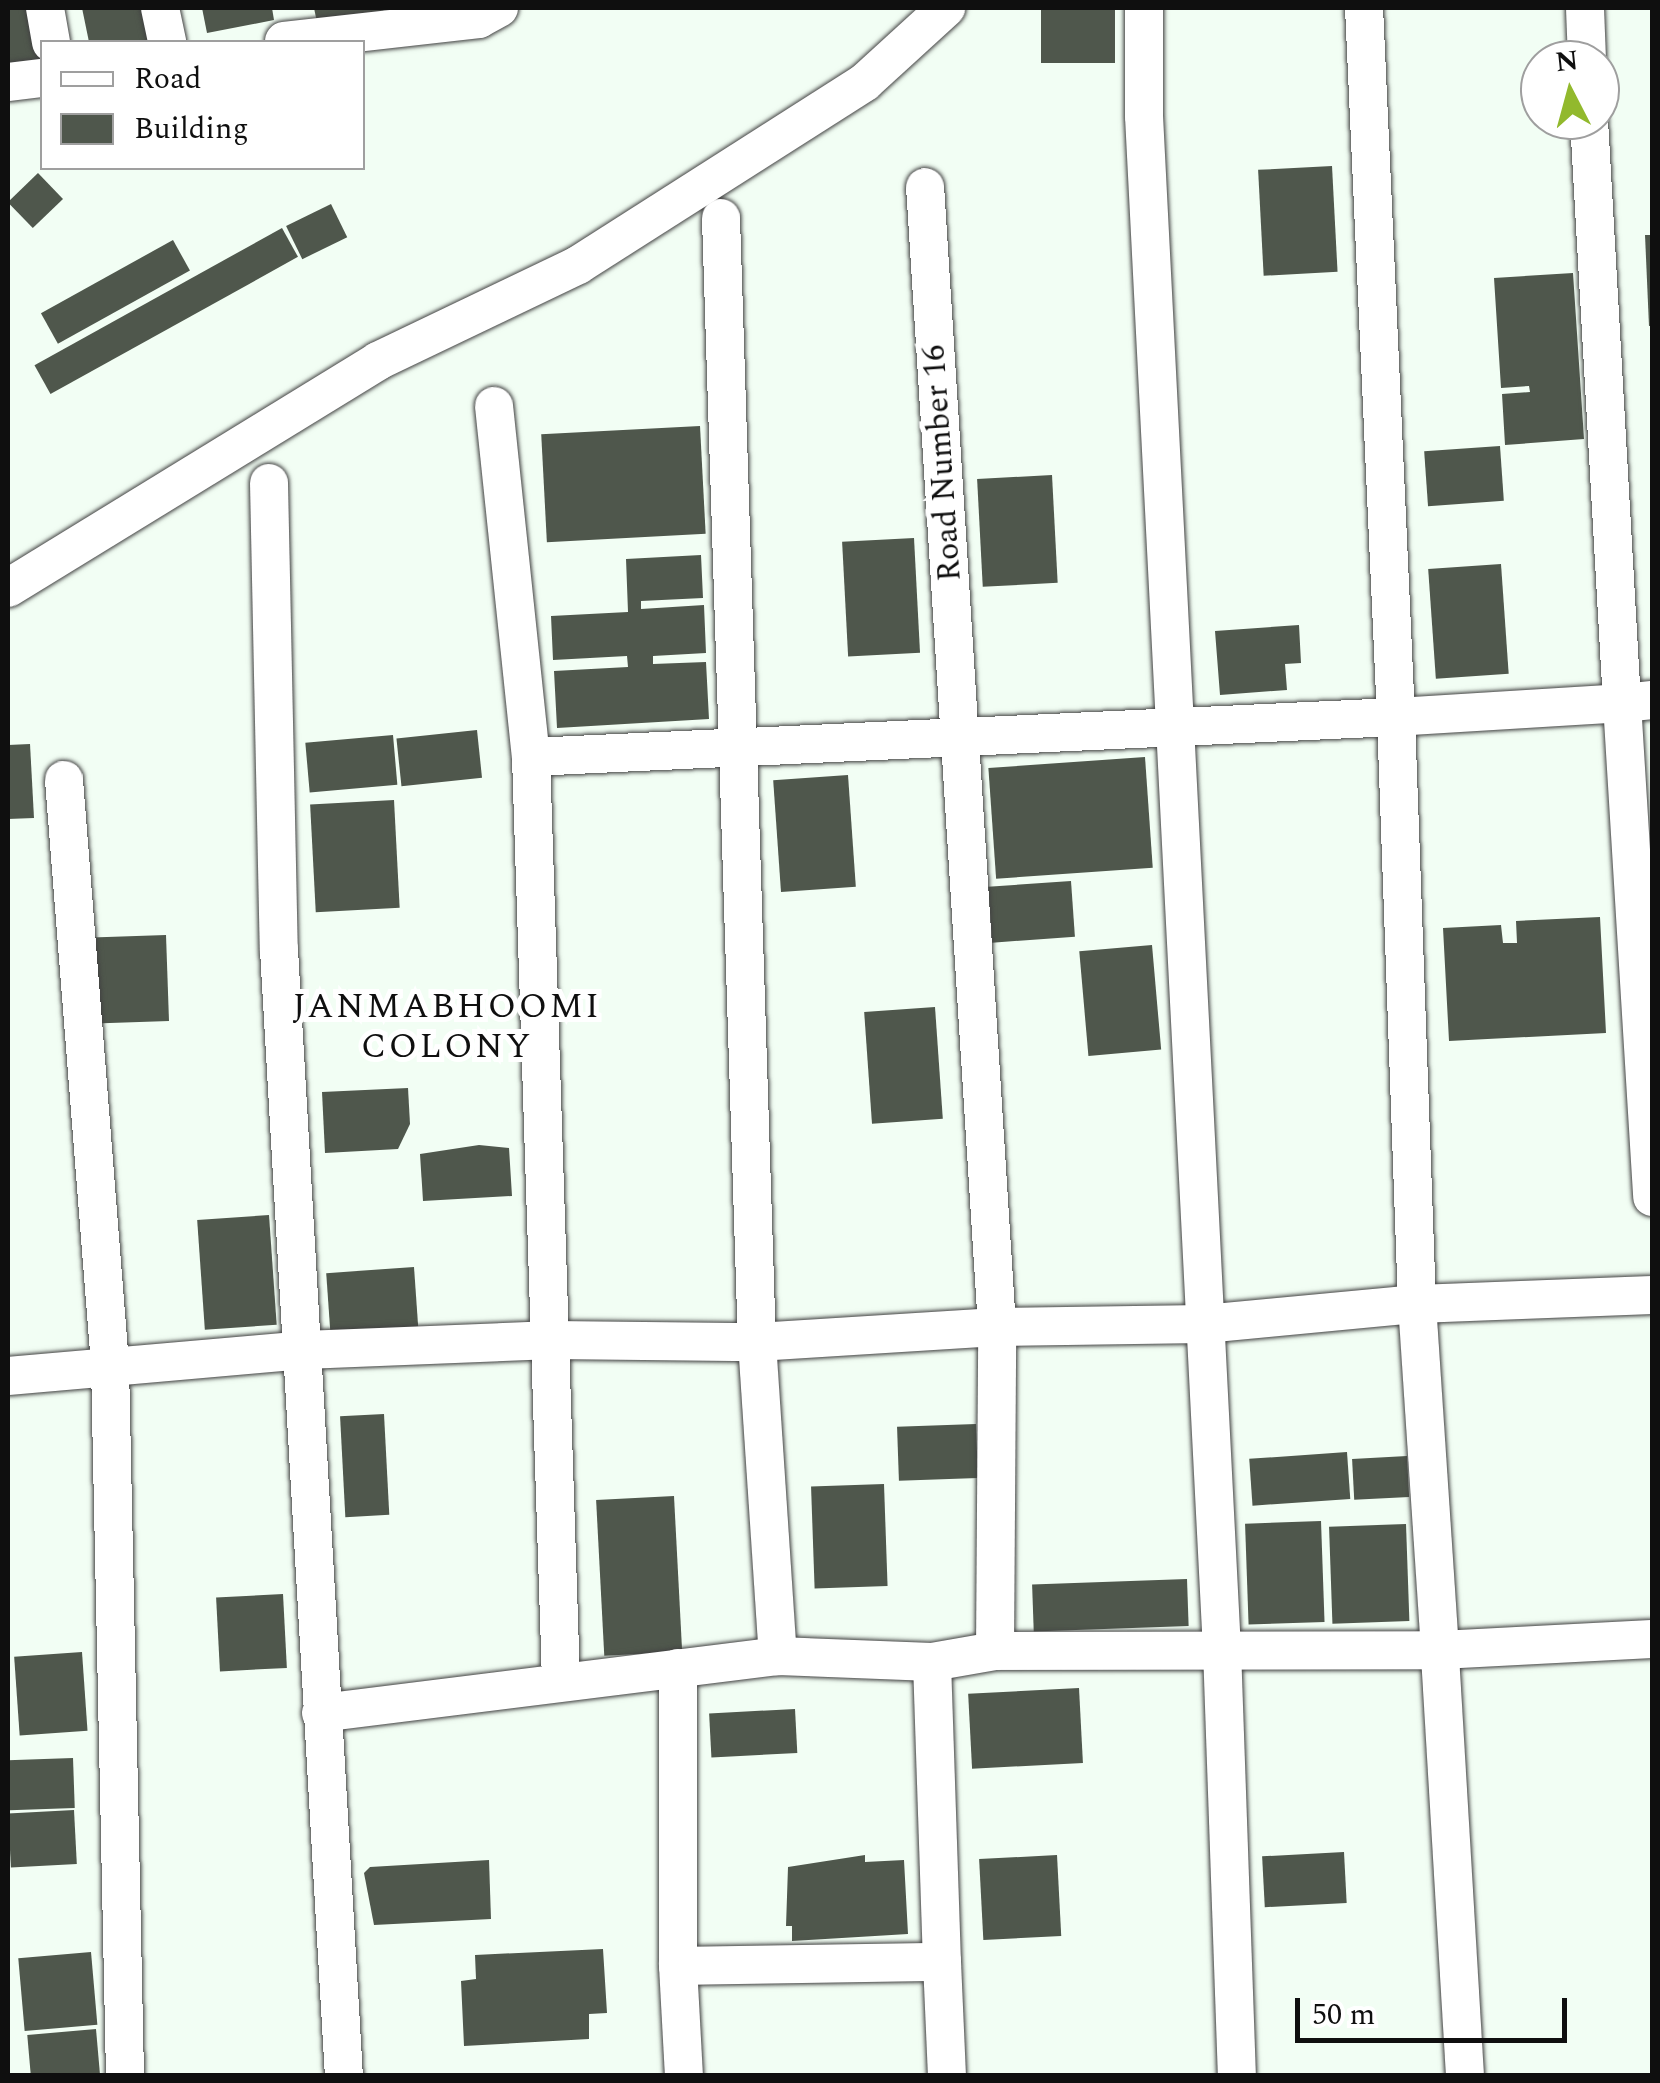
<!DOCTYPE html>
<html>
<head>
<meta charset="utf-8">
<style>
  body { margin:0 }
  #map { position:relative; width:1660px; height:2083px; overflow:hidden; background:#f2fef4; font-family:Spectral,serif }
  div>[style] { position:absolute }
  .building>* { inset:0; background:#4f574c; transform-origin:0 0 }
  .roads { filter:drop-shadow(0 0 2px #424242) drop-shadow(0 0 2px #424242) }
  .street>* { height:38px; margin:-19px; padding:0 19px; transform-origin:19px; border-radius:19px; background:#fff }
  span { translate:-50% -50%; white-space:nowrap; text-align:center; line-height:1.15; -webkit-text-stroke:10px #fff; paint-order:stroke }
  .street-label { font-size:32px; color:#0f0f0f }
  .neighbourhood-label { font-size:35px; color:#0f0f0f; letter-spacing:2.5px }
  .frame { position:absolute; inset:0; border:10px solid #0f0f0f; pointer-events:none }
  .legend { position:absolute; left:40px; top:40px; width:325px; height:130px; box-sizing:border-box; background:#fff; border:2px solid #9f9f9f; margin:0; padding:12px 18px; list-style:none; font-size:30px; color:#0f0f0f }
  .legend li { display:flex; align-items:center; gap:20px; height:50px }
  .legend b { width:50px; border:2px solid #9f9f9f }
  .north { position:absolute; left:1520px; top:40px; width:100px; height:100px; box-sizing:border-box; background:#fff; border:2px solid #9f9f9f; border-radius:50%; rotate:354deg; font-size:28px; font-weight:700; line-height:40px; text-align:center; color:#0f0f0f }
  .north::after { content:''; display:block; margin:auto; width:35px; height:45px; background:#92b92d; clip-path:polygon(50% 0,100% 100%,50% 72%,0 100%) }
  .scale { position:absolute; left:1295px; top:1998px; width:272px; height:45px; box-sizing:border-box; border:5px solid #0f0f0f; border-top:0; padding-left:12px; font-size:30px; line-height:35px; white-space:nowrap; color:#0f0f0f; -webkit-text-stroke:8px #fff; paint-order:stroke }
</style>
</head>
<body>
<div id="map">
  <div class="building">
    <div style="clip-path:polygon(8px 8px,37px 8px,42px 69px,8px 76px)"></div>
    <div style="clip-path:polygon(82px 8px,151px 8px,158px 42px,89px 42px)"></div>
    <div style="clip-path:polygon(202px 8px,272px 8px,274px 20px,207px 33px)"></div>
    <div style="clip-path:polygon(314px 8px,383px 8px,385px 19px,319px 32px)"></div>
    <div style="left:1041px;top:8px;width:74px;height:55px"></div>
    <div style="left:1332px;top:166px;width:106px;height:74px;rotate:87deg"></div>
    <div style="left:38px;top:173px;width:36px;height:42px;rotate:46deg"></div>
    <div style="left:331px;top:204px;width:37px;height:50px;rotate:64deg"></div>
    <div style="left:282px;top:228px;width:33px;height:283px;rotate:61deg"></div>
    <div style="clip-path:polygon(1645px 235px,1652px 235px,1652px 326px,1649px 326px)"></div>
    <div style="left:173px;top:240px;width:35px;height:151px;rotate:61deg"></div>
    <div style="clip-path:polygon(1573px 273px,1584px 439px,1505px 445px,1502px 394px,1530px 392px,1529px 386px,1501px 388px,1494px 278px)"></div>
    <div style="left:700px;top:426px;width:108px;height:159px;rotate:87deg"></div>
    <div style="left:1500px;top:446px;width:55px;height:76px;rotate:86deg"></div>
    <div style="left:1052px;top:475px;width:108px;height:75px;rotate:87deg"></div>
    <div style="left:914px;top:538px;width:115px;height:72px;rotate:87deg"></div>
    <div style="clip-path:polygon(701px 555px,703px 598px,641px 601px,641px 609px,704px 605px,706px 653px,653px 656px,653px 664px,706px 662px,709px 719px,557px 728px,554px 671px,628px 667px,627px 656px,553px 660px,551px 616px,628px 612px,626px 559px)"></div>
    <div style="left:1501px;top:564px;width:110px;height:73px;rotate:86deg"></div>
    <div style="clip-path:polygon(1299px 625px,1301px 663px,1285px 664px,1287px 690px,1220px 695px,1215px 631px)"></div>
    <div style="left:477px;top:730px;width:48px;height:81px;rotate:84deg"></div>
    <div style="left:393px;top:735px;width:50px;height:88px;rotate:85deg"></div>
    <div style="clip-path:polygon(30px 744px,34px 818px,8px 819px,8px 745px)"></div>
    <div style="left:1145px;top:757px;width:111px;height:157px;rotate:86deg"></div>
    <div style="left:848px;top:775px;width:112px;height:75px;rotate:86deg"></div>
    <div style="left:394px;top:800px;width:108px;height:84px;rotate:87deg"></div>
    <div style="left:1071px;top:881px;width:56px;height:83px;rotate:86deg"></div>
    <div style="clip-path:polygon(1600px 917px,1606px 1033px,1449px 1041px,1443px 928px,1501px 925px,1503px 943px,1517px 943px,1516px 921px)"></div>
    <div style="left:166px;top:935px;width:86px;height:74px;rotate:88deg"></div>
    <div style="left:1152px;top:945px;width:105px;height:73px;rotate:85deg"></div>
    <div style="left:935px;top:1007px;width:112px;height:71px;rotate:86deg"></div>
    <div style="clip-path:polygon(408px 1088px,410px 1124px,398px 1149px,325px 1153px,322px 1092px)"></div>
    <div style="clip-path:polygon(479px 1145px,509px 1148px,512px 1196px,423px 1201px,420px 1154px)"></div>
    <div style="left:269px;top:1215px;width:110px;height:72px;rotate:86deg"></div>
    <div style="left:414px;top:1267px;width:60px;height:88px;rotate:86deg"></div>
    <div style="left:384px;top:1414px;width:101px;height:44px;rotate:87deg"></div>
    <div style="left:976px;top:1424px;width:54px;height:79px;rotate:88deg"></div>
    <div style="left:1347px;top:1452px;width:47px;height:98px;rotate:86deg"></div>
    <div style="left:1407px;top:1456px;width:41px;height:55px;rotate:87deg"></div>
    <div style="left:884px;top:1484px;width:102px;height:73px;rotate:88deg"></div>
    <div style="left:674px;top:1496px;width:156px;height:78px;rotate:87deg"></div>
    <div style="left:1321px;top:1521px;width:101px;height:76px;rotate:88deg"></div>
    <div style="left:1406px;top:1524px;width:97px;height:77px;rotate:88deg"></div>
    <div style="left:1187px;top:1579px;width:47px;height:155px;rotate:88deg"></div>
    <div style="left:283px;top:1594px;width:74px;height:67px;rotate:87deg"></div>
    <div style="left:82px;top:1652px;width:79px;height:68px;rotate:86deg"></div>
    <div style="left:1079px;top:1688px;width:75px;height:111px;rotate:87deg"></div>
    <div style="left:795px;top:1709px;width:44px;height:86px;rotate:87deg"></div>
    <div style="left:73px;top:1758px;width:50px;height:65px;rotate:88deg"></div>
    <div style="left:74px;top:1810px;width:54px;height:66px;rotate:87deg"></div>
    <div style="left:1344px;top:1852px;width:51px;height:82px;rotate:87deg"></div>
    <div style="clip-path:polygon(865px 1855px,865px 1862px,904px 1860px,908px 1934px,792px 1941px,792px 1926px,786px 1926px,788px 1867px)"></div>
    <div style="left:1057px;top:1855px;width:81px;height:78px;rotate:87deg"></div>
    <div style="clip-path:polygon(489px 1860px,491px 1919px,374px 1925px,364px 1873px,370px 1867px)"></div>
    <div style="clip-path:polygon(603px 1949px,607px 2013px,589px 2014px,589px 2039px,464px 2046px,461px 1981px,476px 1979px,475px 1955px)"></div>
    <div style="left:91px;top:1952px;width:73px;height:73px;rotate:85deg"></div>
    <div style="left:96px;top:2029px;width:47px;height:69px;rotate:85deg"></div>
  </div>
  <div class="roads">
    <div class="street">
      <div style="left:45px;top:8px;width:35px;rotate:80deg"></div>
      <div style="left:160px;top:8px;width:35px;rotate:78deg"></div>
      <div style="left:1144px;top:8px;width:108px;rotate:90deg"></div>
      <div style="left:1144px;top:116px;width:1535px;rotate:87.09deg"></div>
      <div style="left:1222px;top:1649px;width:427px;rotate:88deg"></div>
      <div style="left:1585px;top:8px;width:52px;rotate:87.8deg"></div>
      <div style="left:284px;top:41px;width:196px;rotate:-6.4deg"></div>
      <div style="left:479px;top:19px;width:23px;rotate:-29deg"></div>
      <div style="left:8px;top:82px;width:34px;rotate:-7deg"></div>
      <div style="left:721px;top:218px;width:1125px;rotate:88.17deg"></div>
      <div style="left:757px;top:1342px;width:315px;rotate:86.2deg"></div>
      <div style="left:494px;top:406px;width:353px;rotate:84deg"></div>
      <div style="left:531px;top:757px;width:923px;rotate:88.14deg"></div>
      <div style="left:269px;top:483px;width:467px;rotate:88.8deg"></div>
      <div style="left:279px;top:950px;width:1128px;rotate:86.7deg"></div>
      <div style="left:8px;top:588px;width:434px;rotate:-31.5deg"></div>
      <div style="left:378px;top:361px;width:222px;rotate:-25.6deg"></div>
      <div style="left:578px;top:265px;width:340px;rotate:-32.5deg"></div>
      <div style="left:865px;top:82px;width:110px;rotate:-42.4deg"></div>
      <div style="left:1652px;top:700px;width:30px;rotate:174deg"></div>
      <div style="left:1622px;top:703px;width:495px;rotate:86.5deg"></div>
      <div style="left:531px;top:757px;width:866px;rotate:-2.65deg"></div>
      <div style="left:1396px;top:717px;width:710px;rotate:-92.58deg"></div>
      <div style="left:64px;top:780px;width:587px;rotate:85.5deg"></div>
      <div style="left:110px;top:1365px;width:711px;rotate:88.79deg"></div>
      <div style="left:8px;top:1376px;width:297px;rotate:-5deg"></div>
      <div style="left:304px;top:1350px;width:249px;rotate:-2.3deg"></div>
      <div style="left:553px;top:1340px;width:204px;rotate:0.6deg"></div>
      <div style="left:757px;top:1342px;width:240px;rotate:-3.6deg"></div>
      <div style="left:997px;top:1327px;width:207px;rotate:-0.8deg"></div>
      <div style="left:1204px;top:1324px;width:214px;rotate:-5.4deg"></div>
      <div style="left:1417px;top:1304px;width:235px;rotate:-2.2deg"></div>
      <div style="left:995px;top:1651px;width:445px;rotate:-0.1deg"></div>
      <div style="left:1440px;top:1650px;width:347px;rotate:-93.8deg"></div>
      <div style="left:1417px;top:1304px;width:587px;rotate:-92.05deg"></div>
      <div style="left:1396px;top:717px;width:226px;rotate:-3.5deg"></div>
      <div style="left:1622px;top:703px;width:584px;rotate:-93.24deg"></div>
      <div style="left:932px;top:1662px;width:300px;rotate:88.1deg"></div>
      <div style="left:678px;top:1668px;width:298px;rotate:90deg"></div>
      <div style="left:678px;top:1966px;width:264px;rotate:-0.9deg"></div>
      <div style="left:942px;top:1962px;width:114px;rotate:87.5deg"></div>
      <div style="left:321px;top:1713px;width:461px;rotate:-7.1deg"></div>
      <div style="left:778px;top:1656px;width:154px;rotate:2.2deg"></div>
      <div style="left:932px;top:1662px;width:64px;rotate:-9.9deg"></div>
      <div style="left:995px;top:1651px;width:324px;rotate:-89.6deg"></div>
      <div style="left:997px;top:1327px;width:1142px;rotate:-93.61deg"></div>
      <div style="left:678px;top:1966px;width:110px;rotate:86.9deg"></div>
      <div style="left:1465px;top:2076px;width:427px;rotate:-93.4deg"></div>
      <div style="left:1440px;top:1650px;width:212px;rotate:-3deg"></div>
    </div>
  </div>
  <div class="street-label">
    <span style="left:943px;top:463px;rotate:-94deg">Road Number 16</span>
  </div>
  <div class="neighbourhood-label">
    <span style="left:447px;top:1027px">JANMABHOOMI<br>COLONY</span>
  </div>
  <div class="frame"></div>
  <ul class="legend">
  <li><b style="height:12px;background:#fff"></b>Road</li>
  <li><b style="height:28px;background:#4f574c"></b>Building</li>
  </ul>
  <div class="north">N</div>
  <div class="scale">50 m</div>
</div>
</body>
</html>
